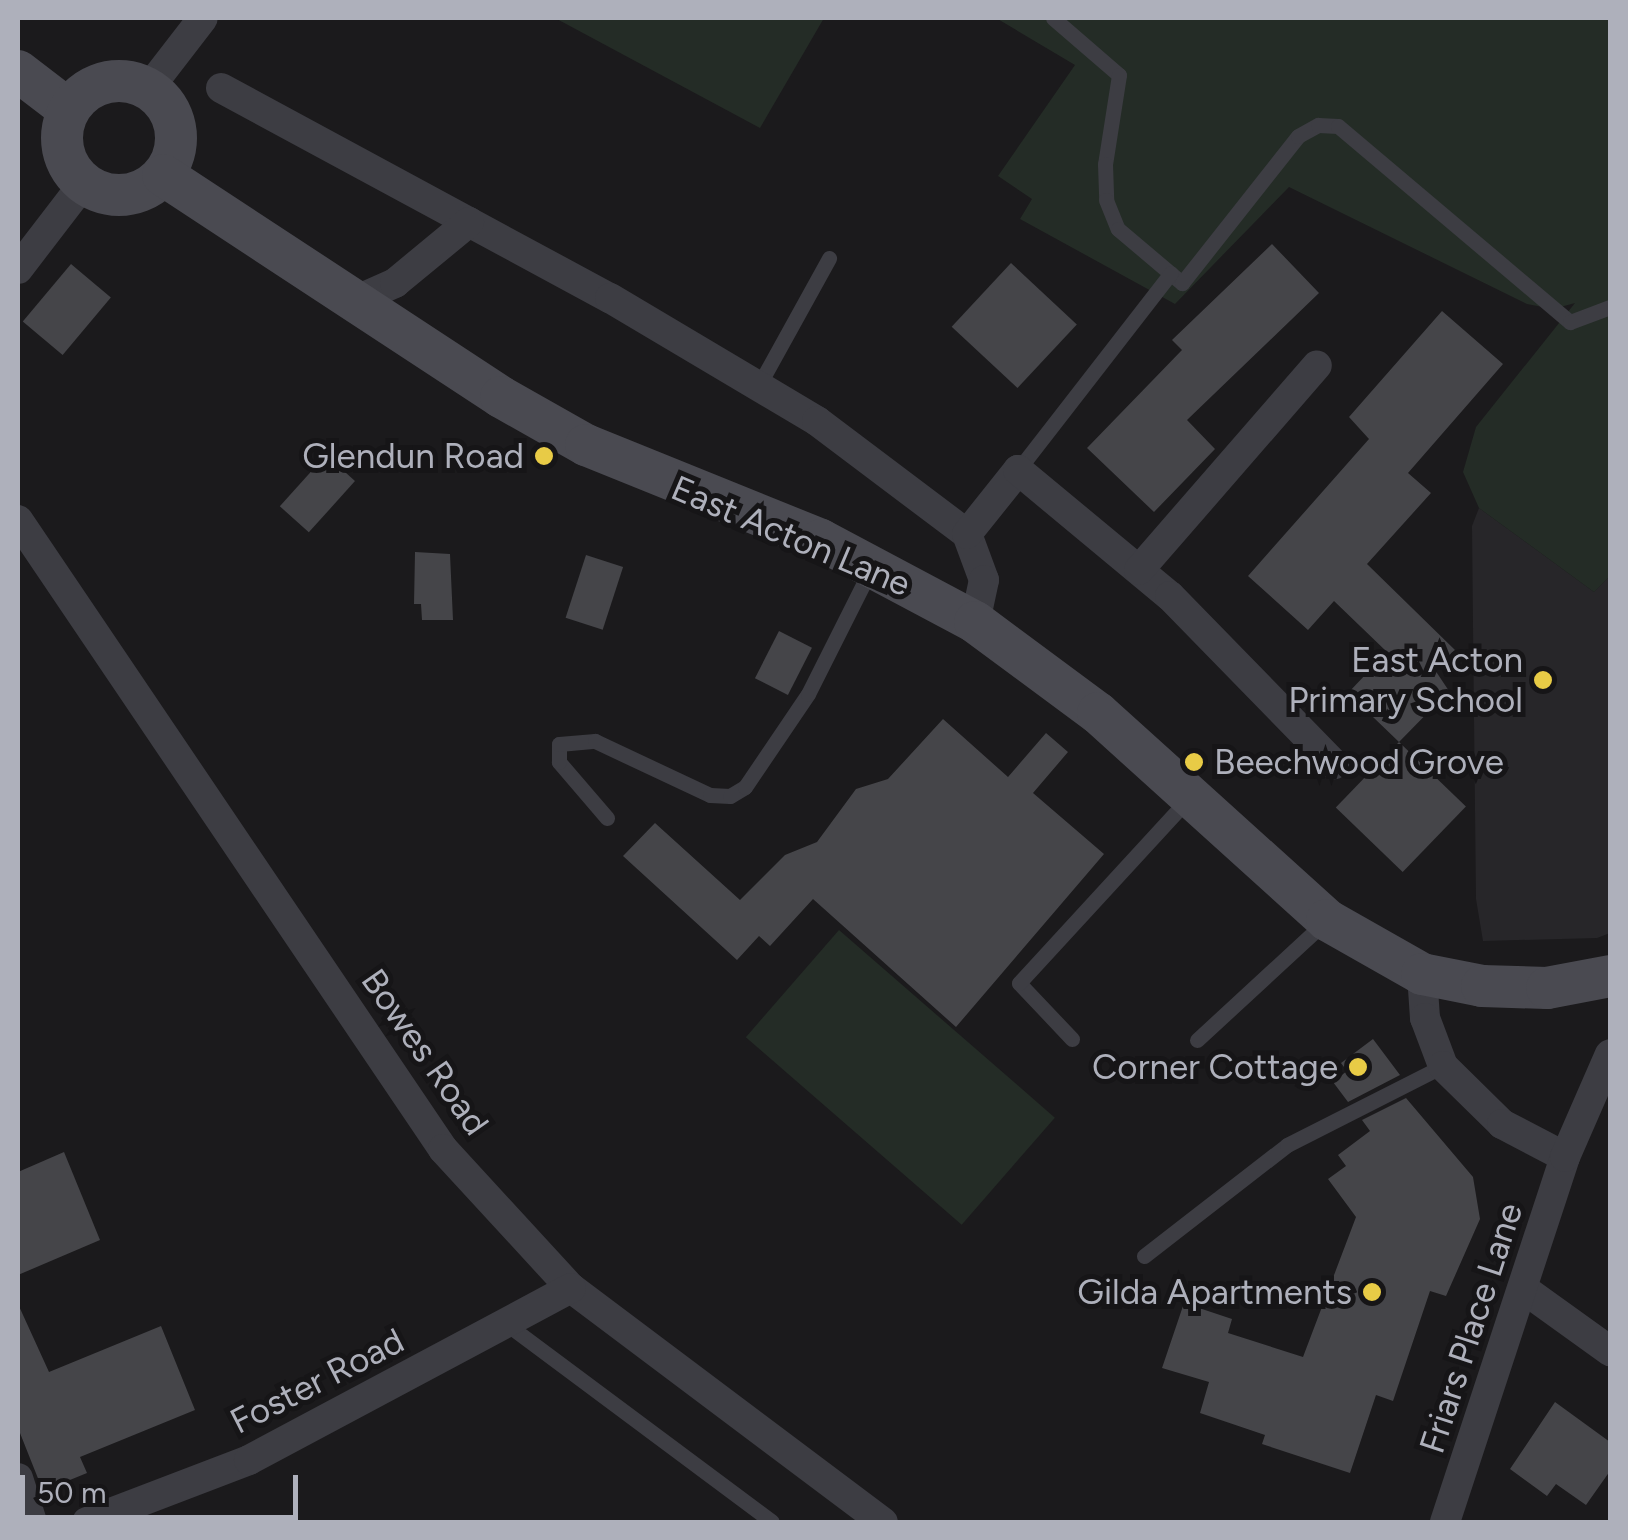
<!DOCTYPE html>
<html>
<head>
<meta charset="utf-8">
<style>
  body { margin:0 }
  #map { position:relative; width:1628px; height:1540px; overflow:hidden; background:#1b1a1c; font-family:Figtree,sans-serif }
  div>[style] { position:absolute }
  .built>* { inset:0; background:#272629 }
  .green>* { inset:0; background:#242c26; transform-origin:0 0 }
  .building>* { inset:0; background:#454549; transform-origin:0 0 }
  .lane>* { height:15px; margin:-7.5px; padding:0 7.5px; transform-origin:7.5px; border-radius:7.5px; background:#3d3d43 }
  .street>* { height:30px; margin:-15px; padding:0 15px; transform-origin:15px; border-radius:15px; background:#3d3d43 }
  .secondary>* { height:42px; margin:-21px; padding:0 21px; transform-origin:21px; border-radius:21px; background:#4a4a51 }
  .secondary>.ring { margin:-21px; padding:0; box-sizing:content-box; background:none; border:42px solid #4a4a51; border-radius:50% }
  .dots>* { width:28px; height:28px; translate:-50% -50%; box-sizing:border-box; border:5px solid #161517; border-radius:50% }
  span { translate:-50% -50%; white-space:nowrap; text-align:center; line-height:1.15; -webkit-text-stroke:10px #161517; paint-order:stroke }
  .poi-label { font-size:35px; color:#aeb0bb }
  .right { translate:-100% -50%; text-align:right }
  .left { translate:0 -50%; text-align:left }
  .street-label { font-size:35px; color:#aeb0bb }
  .frame { position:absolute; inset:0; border:20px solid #aeb0bb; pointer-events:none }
  .scale { position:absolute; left:20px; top:1475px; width:278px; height:45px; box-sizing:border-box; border:5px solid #aeb0bb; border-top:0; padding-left:12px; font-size:30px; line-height:35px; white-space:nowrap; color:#aeb0bb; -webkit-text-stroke:8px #161517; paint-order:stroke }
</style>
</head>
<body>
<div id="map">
  <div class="built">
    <div style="clip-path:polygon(1479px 508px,1594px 592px,1610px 576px,1610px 933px,1597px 938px,1483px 941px,1476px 899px,1473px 626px,1472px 526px)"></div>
  </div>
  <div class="green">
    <div style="clip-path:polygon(555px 18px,824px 18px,760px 128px)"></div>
    <div style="clip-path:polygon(996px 18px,1610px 18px,1610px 576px,1594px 592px,1479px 508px,1463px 472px,1476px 427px,1575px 303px,1553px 309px,1527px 304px,1289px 187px,1175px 304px,1020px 219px,1032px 199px,998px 176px,1075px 65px)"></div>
    <div style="left:839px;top:930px;width:286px;height:142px;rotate:41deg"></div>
  </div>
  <div class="building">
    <div style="clip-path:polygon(1272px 244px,1319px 293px,1187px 420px,1215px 449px,1154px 512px,1087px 448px,1182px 350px,1172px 340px)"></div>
    <div style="left:1011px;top:263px;width:90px;height:87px;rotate:43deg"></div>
    <div style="left:71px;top:264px;width:52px;height:75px;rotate:40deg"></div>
    <div style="clip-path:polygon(1442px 311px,1503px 364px,1408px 473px,1431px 493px,1367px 564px,1455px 650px,1435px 670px,1449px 691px,1399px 742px,1348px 693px,1387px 652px,1334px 601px,1308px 630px,1248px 576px,1369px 439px,1349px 417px)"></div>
    <div style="left:326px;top:455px;width:39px;height:69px;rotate:42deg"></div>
    <div style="clip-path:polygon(415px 552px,450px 554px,453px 620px,422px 620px,421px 604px,414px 604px)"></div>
    <div style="left:586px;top:555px;width:39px;height:66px;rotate:18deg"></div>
    <div style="left:779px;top:631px;width:37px;height:53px;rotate:27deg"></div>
    <div style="clip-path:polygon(943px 719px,1008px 777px,1046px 733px,1068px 752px,1033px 793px,1104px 854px,956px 1027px,813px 899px,770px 946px,759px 936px,737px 960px,623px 856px,655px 823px,740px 900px,785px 855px,817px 842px,856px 789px,888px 779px)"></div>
    <div style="left:1399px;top:742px;width:93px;height:91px;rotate:44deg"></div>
    <div style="clip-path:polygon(1373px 1039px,1400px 1075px,1348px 1102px,1333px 1082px,1347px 1071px,1341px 1063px)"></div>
    <div style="clip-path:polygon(1406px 1098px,1473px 1177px,1480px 1219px,1446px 1296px,1430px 1291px,1393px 1401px,1376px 1395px,1350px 1473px,1262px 1444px,1265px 1435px,1200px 1413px,1209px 1382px,1162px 1368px,1184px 1303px,1232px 1319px,1228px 1333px,1303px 1357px,1356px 1217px,1328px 1179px,1346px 1166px,1338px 1155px,1370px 1131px,1362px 1120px)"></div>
    <div style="clip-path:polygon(64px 1152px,100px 1240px,18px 1275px,18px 1172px)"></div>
    <div style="clip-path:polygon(18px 1304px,49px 1372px,161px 1326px,195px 1410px,80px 1457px,87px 1473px,43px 1491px,18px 1428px)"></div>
    <div style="clip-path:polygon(1555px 1402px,1610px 1442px,1610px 1471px,1586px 1505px,1556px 1484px,1547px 1496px,1510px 1469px)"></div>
  </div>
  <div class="lane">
    <div style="left:1053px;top:18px;width:87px;rotate:40.8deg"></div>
    <div style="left:1119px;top:75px;width:90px;rotate:98.9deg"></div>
    <div style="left:1105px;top:164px;width:36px;rotate:88deg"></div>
    <div style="left:1106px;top:200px;width:31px;rotate:68deg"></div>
    <div style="left:1118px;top:229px;width:84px;rotate:40.2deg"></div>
    <div style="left:1182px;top:283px;width:187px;rotate:-51.7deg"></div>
    <div style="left:1298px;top:136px;width:23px;rotate:-29deg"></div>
    <div style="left:1318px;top:125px;width:20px;rotate:3deg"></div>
    <div style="left:1338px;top:126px;width:304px;rotate:40.2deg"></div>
    <div style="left:1570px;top:322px;width:43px;rotate:-20.6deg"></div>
    <div style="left:759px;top:385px;width:145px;rotate:-61.1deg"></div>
    <div style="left:1018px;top:470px;width:249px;rotate:-52.2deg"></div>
    <div style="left:607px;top:818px;width:74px;rotate:-130.6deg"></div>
    <div style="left:559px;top:762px;width:18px;rotate:-90deg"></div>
    <div style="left:559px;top:744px;width:36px;rotate:-5deg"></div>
    <div style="left:595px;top:741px;width:127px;rotate:25.2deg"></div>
    <div style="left:710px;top:795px;width:20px;rotate:3deg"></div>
    <div style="left:730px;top:796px;width:17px;rotate:-31deg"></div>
    <div style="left:745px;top:787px;width:112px;rotate:-55.9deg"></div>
    <div style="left:808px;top:694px;width:140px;rotate:-63.3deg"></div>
    <div style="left:1072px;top:1039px;width:77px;rotate:-133.4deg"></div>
    <div style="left:1019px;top:983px;width:248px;rotate:-47.4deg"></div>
    <div style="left:1197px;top:1040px;width:174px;rotate:-42.7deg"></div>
    <div style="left:1144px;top:1256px;width:181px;rotate:-37.8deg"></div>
    <div style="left:1287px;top:1145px;width:175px;rotate:-26.9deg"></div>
    <div style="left:508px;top:1325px;width:329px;rotate:36.7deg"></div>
  </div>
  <div class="street">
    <div style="left:149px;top:88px;width:88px;rotate:-52.4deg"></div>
    <div style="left:221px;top:88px;width:442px;rotate:28.4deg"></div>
    <div style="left:610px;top:298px;width:241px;rotate:30.7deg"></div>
    <div style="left:817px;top:421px;width:188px;rotate:37deg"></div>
    <div style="left:967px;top:534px;width:49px;rotate:69.7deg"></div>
    <div style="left:984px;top:580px;width:43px;rotate:102.1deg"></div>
    <div style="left:18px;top:269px;width:108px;rotate:-52.5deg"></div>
    <div style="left:357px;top:300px;width:42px;rotate:-24.1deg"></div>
    <div style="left:395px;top:283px;width:96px;rotate:-39.5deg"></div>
    <div style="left:18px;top:520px;width:759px;rotate:55.95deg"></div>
    <div style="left:443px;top:1149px;width:189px;rotate:47.4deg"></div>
    <div style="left:571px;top:1288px;width:390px;rotate:36.9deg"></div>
    <div style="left:967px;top:534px;width:82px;rotate:-51.4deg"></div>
    <div style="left:1018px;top:470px;width:197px;rotate:39.7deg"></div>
    <div style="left:1170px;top:596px;width:235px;rotate:45.7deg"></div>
    <div style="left:1139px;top:570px;width:271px;rotate:-49deg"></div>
    <div style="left:1422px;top:974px;width:44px;rotate:86.1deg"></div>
    <div style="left:1425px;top:1018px;width:51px;rotate:69.4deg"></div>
    <div style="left:1443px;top:1066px;width:83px;rotate:44.5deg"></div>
    <div style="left:1502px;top:1124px;width:71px;rotate:27.6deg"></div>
    <div style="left:1525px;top:1290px;width:105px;rotate:35.7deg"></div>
    <div style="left:18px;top:1478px;width:46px;rotate:72.3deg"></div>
    <div style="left:87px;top:1522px;width:173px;rotate:-20.9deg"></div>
    <div style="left:249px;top:1460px;width:365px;rotate:-28.1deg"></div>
    <div style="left:1445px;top:1522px;width:384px;rotate:-71.8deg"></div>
    <div style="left:1565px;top:1157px;width:112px;rotate:-66.4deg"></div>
  </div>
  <div class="secondary">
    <div style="left:18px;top:71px;width:64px;rotate:37.4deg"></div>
    <div class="ring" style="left:62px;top:81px;width:72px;height:72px"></div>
    <div style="left:163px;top:175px;width:404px;rotate:33.3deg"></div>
    <div style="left:501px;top:397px;width:98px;rotate:29.5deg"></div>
    <div style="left:586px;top:445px;width:253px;rotate:22deg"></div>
    <div style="left:821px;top:540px;width:174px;rotate:28deg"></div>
    <div style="left:975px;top:622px;width:153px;rotate:36.5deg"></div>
    <div style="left:1098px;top:713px;width:309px;rotate:42.1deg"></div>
    <div style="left:1327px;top:920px;width:109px;rotate:29.6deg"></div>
    <div style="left:1422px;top:974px;width:61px;rotate:11.3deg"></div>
    <div style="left:1482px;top:986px;width:65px;rotate:1.8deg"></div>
    <div style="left:1547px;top:988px;width:64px;rotate:-10.8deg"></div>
  </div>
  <div class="dots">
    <div style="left:544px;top:456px;background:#e8cb46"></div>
    <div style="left:1543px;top:680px;background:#e8cb46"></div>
    <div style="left:1194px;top:762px;background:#e8cb46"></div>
    <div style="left:1358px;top:1067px;background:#e8cb46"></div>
    <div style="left:1372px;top:1292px;background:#e8cb46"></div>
  </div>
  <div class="poi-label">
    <span class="right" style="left:524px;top:456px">Glendun Road</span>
    <span class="right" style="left:1523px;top:680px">East Acton<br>Primary School</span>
    <span class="left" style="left:1214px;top:762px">Beechwood Grove</span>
    <span class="right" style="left:1338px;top:1067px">Corner Cottage</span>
    <span class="right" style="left:1352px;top:1292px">Gilda Apartments</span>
  </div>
  <div class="street-label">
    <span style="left:791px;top:536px;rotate:23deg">East Acton Lane</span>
    <span style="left:425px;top:1052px;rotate:55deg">Bowes Road</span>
    <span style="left:1471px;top:1328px;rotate:-72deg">Friars Place Lane</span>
    <span style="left:317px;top:1381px;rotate:-27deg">Foster Road</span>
  </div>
  <div class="frame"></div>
  <div class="scale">50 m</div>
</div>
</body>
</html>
